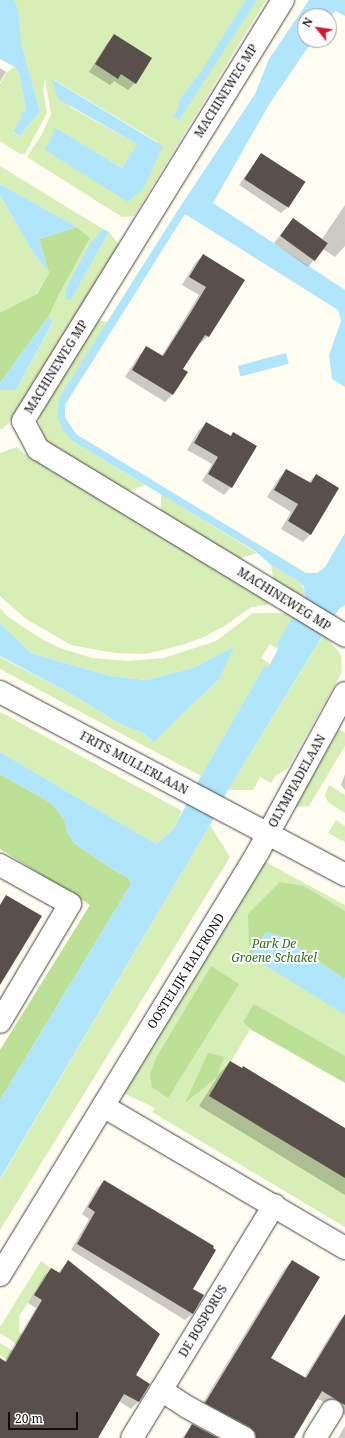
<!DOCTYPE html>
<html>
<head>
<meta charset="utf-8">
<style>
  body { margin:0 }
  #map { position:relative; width:345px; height:1438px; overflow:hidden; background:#fffcf2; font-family:"Noto Serif",serif }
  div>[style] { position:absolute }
  .green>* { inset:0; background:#d7eeb7 }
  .forest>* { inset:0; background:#bce095 }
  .water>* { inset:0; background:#b1e5fc; transform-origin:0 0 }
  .shadow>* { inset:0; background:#0003 }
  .building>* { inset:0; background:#594f4b; transform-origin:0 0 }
  .roads { filter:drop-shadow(0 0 1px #424242) drop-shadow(0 0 1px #424242) }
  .minor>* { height:22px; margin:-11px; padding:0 11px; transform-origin:11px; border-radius:11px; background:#fff }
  span { translate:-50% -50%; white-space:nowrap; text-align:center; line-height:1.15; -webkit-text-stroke:4px #fff; paint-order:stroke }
  .street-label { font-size:12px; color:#0f0f0f }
  .park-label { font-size:12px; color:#306e19; font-style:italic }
  .north { position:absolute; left:297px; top:8px; width:40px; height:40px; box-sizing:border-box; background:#fff; border:1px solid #9f9f9f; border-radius:50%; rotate:300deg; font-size:11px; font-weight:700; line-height:16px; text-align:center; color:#0f0f0f }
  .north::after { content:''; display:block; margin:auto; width:14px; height:18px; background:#cd1a2e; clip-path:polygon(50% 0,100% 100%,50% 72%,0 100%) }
  .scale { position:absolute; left:8px; top:1412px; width:70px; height:18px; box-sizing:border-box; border:2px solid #0f0f0f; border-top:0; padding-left:5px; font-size:12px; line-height:14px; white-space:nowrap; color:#0f0f0f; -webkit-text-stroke:3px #fff; paint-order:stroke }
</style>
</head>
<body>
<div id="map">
  <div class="green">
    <div style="clip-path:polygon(evenodd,0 0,266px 0,134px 216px,122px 217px,27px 157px,42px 134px,51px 114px,45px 79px,43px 90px,47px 113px,25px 154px,20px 154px,0 141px,0 84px,7px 72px,15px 67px,19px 75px,26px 108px,13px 133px,20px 136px,40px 111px,21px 43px,0 0,53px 79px,158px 142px,128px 201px,56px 128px,122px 168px,137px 144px,70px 107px,53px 79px)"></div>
    <div style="clip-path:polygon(0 166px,103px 229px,66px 289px,71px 300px,109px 232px,119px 245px,11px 421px,2px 429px,0 429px,0 390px,16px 390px,53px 323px,49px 316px,59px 294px,90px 238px,77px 227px,0 184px)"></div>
    <div style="clip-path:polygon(0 195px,32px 251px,49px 273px,0 355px)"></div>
    <div style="clip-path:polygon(95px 320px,108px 322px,59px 398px,57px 417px,74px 442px,145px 485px,126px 492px,47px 442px,39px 423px,42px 403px)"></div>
    <div style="clip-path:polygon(17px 447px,25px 454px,272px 600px,268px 605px,251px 607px,226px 625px,204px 637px,182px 645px,146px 654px,115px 653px,71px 645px,26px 619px,0 596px,0 453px)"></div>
    <div style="clip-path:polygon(161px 494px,257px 553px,238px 559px,161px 514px)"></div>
    <div style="clip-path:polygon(271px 565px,301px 583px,305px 592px,304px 600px,274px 583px)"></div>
    <div style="clip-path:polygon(0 608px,7px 616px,43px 640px,60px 648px,92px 658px,128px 661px,164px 658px,216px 641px,253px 613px,284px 613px,287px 611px,295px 616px,277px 644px,278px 649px,270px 644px,261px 658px,270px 664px,269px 666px,264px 667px,201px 776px,0 669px,0 657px,75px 696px,120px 724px,143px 733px,154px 742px,220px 678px,233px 648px,193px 668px,146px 680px,110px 676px,31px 653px,0 623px)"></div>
    <div style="clip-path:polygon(324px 634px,341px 655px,342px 672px,288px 768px,275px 776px,271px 783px,260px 777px,253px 790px,228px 790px)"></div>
    <div style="clip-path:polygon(0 712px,182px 811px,173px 830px,156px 844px,0 752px)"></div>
    <div style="clip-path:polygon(339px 729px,345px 733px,345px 746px,309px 806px,295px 807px)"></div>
    <div style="clip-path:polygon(329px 785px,345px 795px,345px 813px,328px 802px,325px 795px)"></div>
    <div style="clip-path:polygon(336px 820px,345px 826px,345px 842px,328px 833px)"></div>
    <div style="clip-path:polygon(210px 825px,230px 857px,0 1230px,0 1180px)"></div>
    <div style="clip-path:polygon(247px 852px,345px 905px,345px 1073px,243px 1022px,250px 1029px,211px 1096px,345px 1174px,345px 1227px,152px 1112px,155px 1108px,115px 1089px)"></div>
    <div style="clip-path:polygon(41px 1261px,51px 1268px,19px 1316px,19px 1332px,47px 1349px,40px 1359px,0 1333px,0 1327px)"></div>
    <div style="clip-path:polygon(0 1343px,18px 1354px,12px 1363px,0 1355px)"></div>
  </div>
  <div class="forest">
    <div style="clip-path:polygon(77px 227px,90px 238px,59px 294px,49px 316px,0 383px,0 313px,37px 294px,49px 273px,39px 239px)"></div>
    <div style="clip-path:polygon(0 774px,46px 800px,56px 808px,65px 821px,67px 832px,74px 843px,112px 869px,129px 878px,131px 884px,0 1100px,0 1050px,90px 905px,0 849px)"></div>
    <div style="clip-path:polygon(280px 882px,304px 886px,345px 911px,345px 979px,279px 935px,266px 932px,251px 956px,249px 950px,248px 914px)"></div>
    <div style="clip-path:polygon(211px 966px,239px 984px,168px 1098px,152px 1087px,150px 1074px,156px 1058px)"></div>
    <div style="clip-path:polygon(254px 1004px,345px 1056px,345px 1083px,250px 1029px,243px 1022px)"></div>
    <div style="clip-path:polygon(208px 1053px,224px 1057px,217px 1077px,185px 1103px)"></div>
  </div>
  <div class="water">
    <div style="clip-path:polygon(0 0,13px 0,18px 9px,21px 43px,40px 111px,20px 136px,13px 132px,26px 108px,19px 74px,15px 67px,0 59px)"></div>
    <div style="clip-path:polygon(246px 0,257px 0,179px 120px,173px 116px,178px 110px,180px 99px,199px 75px)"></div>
    <div style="clip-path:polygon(309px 0,345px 0,345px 16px,335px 11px,329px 19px,329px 16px,305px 16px,305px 40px,313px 40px,270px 103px,213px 203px,345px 290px,345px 387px,332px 379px,329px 355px,341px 321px,338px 310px,185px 214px,65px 405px,65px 417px,76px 434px,306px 573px,317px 573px,325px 567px,345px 533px,345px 605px,339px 609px,228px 790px,210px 825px,0 1179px,0 1100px,131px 884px,129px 878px,112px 869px,74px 843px,67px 832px,65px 821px,56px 808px,46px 800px,0 774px,0 752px,156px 844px,173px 830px,201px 776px,264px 667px,269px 666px,278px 649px,277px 644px,305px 596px,304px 587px,301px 583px,271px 565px,255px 551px,74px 442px,64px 432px,57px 417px,59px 398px,178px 210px,255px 94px,269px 59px)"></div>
    <div style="clip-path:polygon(52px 79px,163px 146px,143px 189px,128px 202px,45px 150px,56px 128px,122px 168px,137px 144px,58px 99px)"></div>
    <div style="clip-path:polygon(0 184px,77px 227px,39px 239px,49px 273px,32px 251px,0 195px)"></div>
    <div style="clip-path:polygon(103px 229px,109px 232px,71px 300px,65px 299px,66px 289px,89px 245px)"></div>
    <div style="clip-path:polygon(49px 316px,53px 322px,16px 390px,0 390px,0 383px)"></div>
    <div style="left:286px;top:353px;width:11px;height:50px;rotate:75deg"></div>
    <div style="clip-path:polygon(0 623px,31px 653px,110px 676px,146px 680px,193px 668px,234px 647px,220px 678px,154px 742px,143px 733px,120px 724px,75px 696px,0 656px)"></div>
    <div style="clip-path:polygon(266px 932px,279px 935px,345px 979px,345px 1015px,251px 956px)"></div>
  </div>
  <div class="shadow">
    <div style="clip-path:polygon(115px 36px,135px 83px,128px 90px,114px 81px,110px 85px,89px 72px,108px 42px)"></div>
    <div style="clip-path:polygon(0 68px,6px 72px,0 82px)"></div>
    <div style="clip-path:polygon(261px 154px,287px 208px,281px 213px,239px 185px)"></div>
    <div style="clip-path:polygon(345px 205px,345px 246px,335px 257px,323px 249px,308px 267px,274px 243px,294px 219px,322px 239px)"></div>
    <div style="clip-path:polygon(204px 255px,243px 280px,208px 336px,201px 343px,199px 342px,182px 369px,186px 372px,172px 395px,165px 402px,125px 377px,139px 355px,146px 348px,161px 357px,199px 295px,182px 285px,196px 262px)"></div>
    <div style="clip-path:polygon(207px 423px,230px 437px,233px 433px,231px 487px,224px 495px,202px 481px,212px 464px,187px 450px,199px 430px)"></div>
    <div style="clip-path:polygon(286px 470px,308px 483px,316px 475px,311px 534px,303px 542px,281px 529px,291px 512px,267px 497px,279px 478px)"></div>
    <div style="clip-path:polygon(345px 774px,345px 790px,341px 785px)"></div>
    <div style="clip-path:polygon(230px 1062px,345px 1129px,345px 1195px,199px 1106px,220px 1073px)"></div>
    <div style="clip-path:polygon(104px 1181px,192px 1289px,203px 1296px,192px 1314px,185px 1320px,71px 1250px,89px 1219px,82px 1214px,97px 1188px)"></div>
    <div style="clip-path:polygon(68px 1261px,135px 1375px,149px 1385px,138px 1402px,131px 1409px,119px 1401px,97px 1438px,0 1438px,0 1359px,4px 1362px,36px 1308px,28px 1303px,44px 1276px,51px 1269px,58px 1273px)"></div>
    <div style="clip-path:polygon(292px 1261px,269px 1358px,304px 1378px,339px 1321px,345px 1315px,345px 1415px,317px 1398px,293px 1438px,265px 1438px,233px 1419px,227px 1424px,199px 1409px,285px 1268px)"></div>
    <div style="clip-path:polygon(192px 1425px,216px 1438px,182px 1438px)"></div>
    <div style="clip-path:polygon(345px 1426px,345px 1438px,338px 1438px)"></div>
  </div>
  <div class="building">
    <div style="clip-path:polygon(114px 34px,152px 58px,136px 84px,121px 74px,118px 79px,95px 64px)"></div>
    <div style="left:261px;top:153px;width:53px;height:31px;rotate:33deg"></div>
    <div style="left:293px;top:218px;width:43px;height:22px;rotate:36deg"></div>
    <div style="clip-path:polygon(203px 254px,245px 280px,209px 337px,205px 335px,183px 369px,188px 372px,173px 395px,132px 370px,146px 346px,163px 356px,191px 312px,206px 287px,189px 277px)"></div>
    <div style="clip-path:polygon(206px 422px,231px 436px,233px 432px,257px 446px,232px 488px,208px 474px,218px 457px,194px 443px)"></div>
    <div style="clip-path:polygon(286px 469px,311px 483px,316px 474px,339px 488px,311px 535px,288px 521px,298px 504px,274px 490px)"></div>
    <div style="clip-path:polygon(6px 895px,42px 916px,0 985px,0 905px)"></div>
    <div style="clip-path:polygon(230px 1061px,242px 1068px,243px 1066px,345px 1128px,345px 1178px,209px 1096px)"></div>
    <div style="clip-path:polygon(104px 1180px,214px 1246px,213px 1248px,216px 1250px,193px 1289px,204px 1295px,193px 1314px,77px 1244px,95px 1212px,88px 1207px)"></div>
    <div style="clip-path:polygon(68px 1260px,160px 1334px,136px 1375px,150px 1384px,139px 1402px,124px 1394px,98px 1438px,0 1438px,0 1358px,6px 1362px,42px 1300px,34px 1295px,51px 1268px,60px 1273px)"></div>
    <div style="clip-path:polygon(292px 1260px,320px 1277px,271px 1358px,306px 1378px,345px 1314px,345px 1405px,322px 1391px,294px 1438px,256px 1438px,255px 1432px,250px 1427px,205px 1403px)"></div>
    <div style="clip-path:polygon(192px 1424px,218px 1438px,184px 1438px)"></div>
  </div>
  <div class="roads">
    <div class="minor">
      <div style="left:283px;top:0;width:495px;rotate:121.7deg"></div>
      <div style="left:23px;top:421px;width:32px;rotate:62deg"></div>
      <div style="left:38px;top:449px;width:359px;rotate:31.3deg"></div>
      <div style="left:0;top:692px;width:391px;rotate:27.9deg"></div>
      <div style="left:0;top:865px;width:80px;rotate:29.1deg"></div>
      <div style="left:70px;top:904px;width:137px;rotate:120.7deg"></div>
      <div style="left:103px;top:1106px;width:281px;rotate:30.4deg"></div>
      <div style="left:0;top:1275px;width:495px;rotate:-58.6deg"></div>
      <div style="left:258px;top:852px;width:181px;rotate:-61.3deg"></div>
      <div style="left:161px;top:1390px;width:31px;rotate:33deg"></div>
      <div style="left:187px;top:1407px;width:65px;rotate:28.5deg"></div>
      <div style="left:132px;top:1438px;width:273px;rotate:-58.6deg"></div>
      <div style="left:315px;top:1438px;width:32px;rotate:-58deg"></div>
    </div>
  </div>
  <div class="street-label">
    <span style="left:226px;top:91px;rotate:-58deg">MACHINEWEG MP</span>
    <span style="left:56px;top:367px;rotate:-58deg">MACHINEWEG MP</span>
    <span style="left:284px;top:599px;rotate:32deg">MACHINEWEG MP</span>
    <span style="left:134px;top:763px;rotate:28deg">FRITS MULLERLAAN</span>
    <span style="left:297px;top:781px;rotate:-61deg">OLYMPIADELAAN</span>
    <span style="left:186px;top:971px;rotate:-58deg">OOSTELIJK HALFROND</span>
    <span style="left:203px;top:1321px;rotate:-59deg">DE BOSPORUS</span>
  </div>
  <div class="park-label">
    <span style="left:274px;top:951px">Park De<br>Groene Schakel</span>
  </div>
  <div class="north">N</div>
  <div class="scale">20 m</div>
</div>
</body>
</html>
